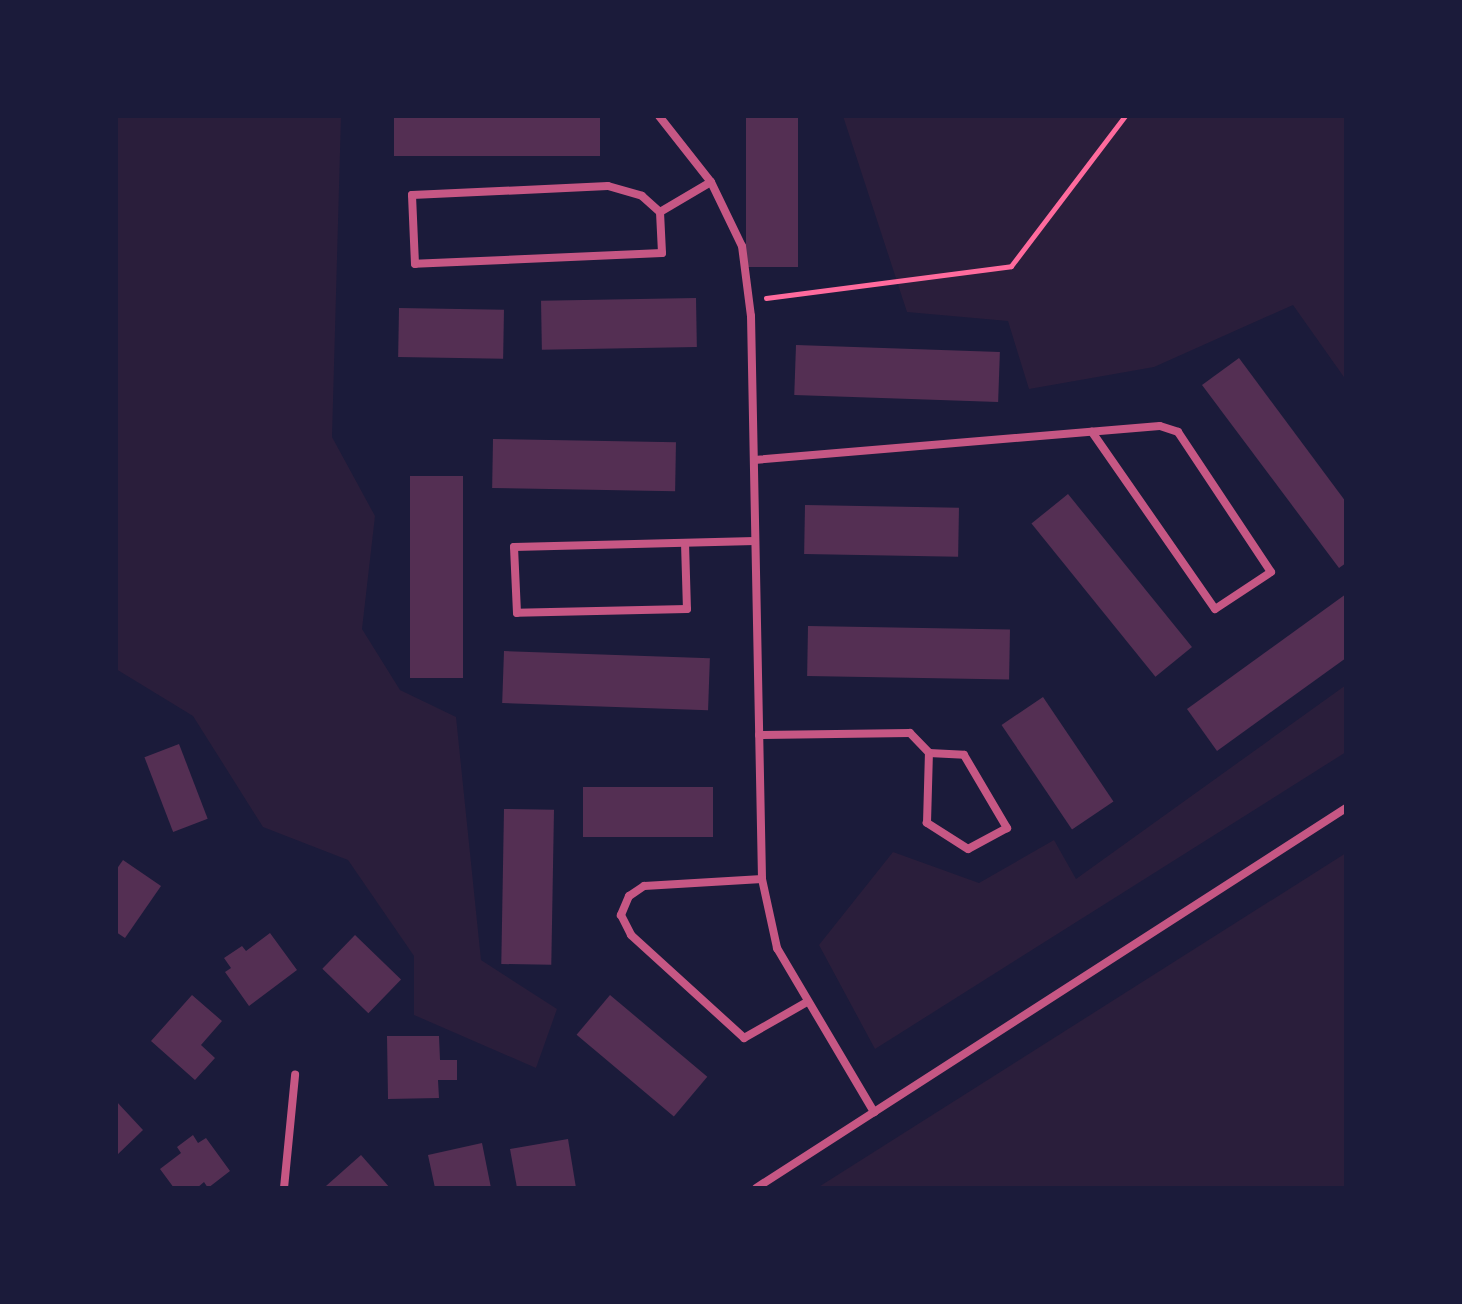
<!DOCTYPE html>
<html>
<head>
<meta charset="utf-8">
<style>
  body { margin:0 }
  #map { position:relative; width:1462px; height:1304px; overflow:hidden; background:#1b1b3a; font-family:Quicksand,sans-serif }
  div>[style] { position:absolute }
  .green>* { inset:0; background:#2a1e3b }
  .building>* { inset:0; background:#542f53; transform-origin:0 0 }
  .path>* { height:5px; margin:-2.5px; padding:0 2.5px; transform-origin:2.5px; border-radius:2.5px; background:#ff6b9d }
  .minor>* { height:8px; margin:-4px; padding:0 4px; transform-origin:4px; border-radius:4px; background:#c65784 }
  span { translate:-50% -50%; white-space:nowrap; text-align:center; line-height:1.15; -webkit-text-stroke:7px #1b1b3a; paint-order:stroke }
  .frame { position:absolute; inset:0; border:118px solid #1b1b3a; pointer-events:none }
</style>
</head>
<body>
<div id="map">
  <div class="green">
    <div style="clip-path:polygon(116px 116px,341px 116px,332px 437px,375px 516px,362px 629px,400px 690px,456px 717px,481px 960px,557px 1009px,536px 1068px,414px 1015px,414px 956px,348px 860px,263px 827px,193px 716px,116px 669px)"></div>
    <div style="clip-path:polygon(843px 116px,1346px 116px,1346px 380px,1293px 305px,1154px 367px,1029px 389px,1008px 321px,907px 312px)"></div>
    <div style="clip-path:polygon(1346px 685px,1346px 752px,875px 1049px,819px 945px,893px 852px,979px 883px,1054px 840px,1076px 879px)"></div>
    <div style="clip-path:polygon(1346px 853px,1346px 1188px,817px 1188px)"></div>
  </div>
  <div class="building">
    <div style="left:394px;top:116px;width:206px;height:40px"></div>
    <div style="left:746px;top:116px;width:52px;height:151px"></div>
    <div style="left:696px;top:298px;width:49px;height:155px;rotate:89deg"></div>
    <div style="left:399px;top:308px;width:105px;height:49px;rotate:1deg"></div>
    <div style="left:796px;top:345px;width:204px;height:50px;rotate:2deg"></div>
    <div style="clip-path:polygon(1239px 358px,1346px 502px,1346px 563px,1339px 568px,1202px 385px)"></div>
    <div style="left:493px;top:439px;width:183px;height:49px;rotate:1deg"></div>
    <div style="left:410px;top:476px;width:53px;height:202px"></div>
    <div style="left:1068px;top:494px;width:197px;height:47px;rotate:51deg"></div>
    <div style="left:805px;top:505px;width:154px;height:49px;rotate:1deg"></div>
    <div style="clip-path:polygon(1346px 594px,1346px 658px,1217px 751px,1187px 709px)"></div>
    <div style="left:808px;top:626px;width:202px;height:50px;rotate:1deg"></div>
    <div style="left:504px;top:651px;width:206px;height:52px;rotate:2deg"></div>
    <div style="left:1043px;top:697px;width:126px;height:50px;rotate:56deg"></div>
    <div style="left:179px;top:744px;width:80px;height:37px;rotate:69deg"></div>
    <div style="left:583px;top:787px;width:130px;height:50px"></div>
    <div style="left:504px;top:809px;width:50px;height:155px;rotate:1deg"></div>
    <div style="clip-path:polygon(123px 860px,161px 886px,125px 938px,116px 932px,116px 870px)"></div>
    <div style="clip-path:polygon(270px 933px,297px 970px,249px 1006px,225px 972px,231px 968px,224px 958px,242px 946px,246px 951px)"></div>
    <div style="left:355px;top:935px;width:64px;height:47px;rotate:44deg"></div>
    <div style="clip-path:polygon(192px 995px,222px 1021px,201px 1045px,215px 1058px,195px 1080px,151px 1041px)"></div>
    <div style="left:610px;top:995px;width:127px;height:52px;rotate:40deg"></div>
    <div style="clip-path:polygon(387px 1036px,439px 1036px,440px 1060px,457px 1060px,457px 1080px,438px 1080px,439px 1098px,388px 1099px)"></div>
    <div style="clip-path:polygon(116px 1101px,143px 1130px,116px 1156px)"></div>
    <div style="clip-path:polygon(193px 1135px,198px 1143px,206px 1138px,230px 1171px,208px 1188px,204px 1182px,197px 1188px,174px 1188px,160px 1169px,181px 1153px,177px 1147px)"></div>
    <div style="clip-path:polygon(568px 1139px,576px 1188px,517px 1188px,510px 1149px)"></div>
    <div style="clip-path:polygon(482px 1143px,491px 1188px,435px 1188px,428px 1155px)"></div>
    <div style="clip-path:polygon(361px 1155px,390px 1188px,328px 1188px,326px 1186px)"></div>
  </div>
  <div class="path">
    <div style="left:766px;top:298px;width:247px;rotate:-7.4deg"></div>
    <div style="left:1011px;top:266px;width:188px;rotate:-52.8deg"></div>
  </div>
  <div class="minor">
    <div style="left:659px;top:116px;width:84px;rotate:51.8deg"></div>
    <div style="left:711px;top:182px;width:71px;rotate:64.2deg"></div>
    <div style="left:742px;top:246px;width:71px;rotate:82.7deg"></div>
    <div style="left:751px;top:316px;width:563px;rotate:88.88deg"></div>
    <div style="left:762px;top:879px;width:71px;rotate:77.7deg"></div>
    <div style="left:777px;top:948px;width:191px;rotate:59.4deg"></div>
    <div style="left:660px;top:212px;width:41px;rotate:87.2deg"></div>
    <div style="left:662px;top:253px;width:247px;rotate:177.5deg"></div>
    <div style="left:415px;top:264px;width:69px;rotate:-92.5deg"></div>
    <div style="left:412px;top:195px;width:196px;rotate:-2.6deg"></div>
    <div style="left:608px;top:186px;width:35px;rotate:16deg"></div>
    <div style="left:642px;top:196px;width:24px;rotate:42deg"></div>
    <div style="left:660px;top:212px;width:59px;rotate:-30.5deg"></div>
    <div style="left:754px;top:460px;width:407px;rotate:-4.8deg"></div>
    <div style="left:1160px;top:426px;width:19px;rotate:18deg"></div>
    <div style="left:1178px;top:432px;width:168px;rotate:56.4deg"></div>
    <div style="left:1271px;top:572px;width:67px;rotate:146.5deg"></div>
    <div style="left:1215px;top:609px;width:216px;rotate:-124.8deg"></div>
    <div style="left:685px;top:543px;width:66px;rotate:88.3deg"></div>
    <div style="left:687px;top:609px;width:170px;rotate:178.7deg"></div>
    <div style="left:517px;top:613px;width:66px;rotate:-92.6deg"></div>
    <div style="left:514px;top:547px;width:241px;rotate:-1.4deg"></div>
    <div style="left:759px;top:735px;width:151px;rotate:-0.8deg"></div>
    <div style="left:910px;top:733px;width:28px;rotate:46deg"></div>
    <div style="left:929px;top:753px;width:35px;rotate:3deg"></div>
    <div style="left:964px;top:755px;width:85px;rotate:59.5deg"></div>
    <div style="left:1007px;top:828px;width:44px;rotate:151.7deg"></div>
    <div style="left:968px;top:849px;width:49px;rotate:-147.6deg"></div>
    <div style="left:927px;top:823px;width:70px;rotate:-88.4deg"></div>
    <div style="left:762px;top:879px;width:118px;rotate:176.6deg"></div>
    <div style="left:644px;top:886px;width:18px;rotate:146deg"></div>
    <div style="left:629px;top:896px;width:21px;rotate:113deg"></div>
    <div style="left:621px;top:915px;width:22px;rotate:63deg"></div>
    <div style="left:631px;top:935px;width:153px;rotate:42.3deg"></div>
    <div style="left:744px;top:1038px;width:73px;rotate:-29.7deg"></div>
    <div style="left:284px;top:1188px;width:114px;rotate:-84.4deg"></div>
    <div style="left:756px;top:1188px;width:702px;rotate:-32.78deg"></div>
  </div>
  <div class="frame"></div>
</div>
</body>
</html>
